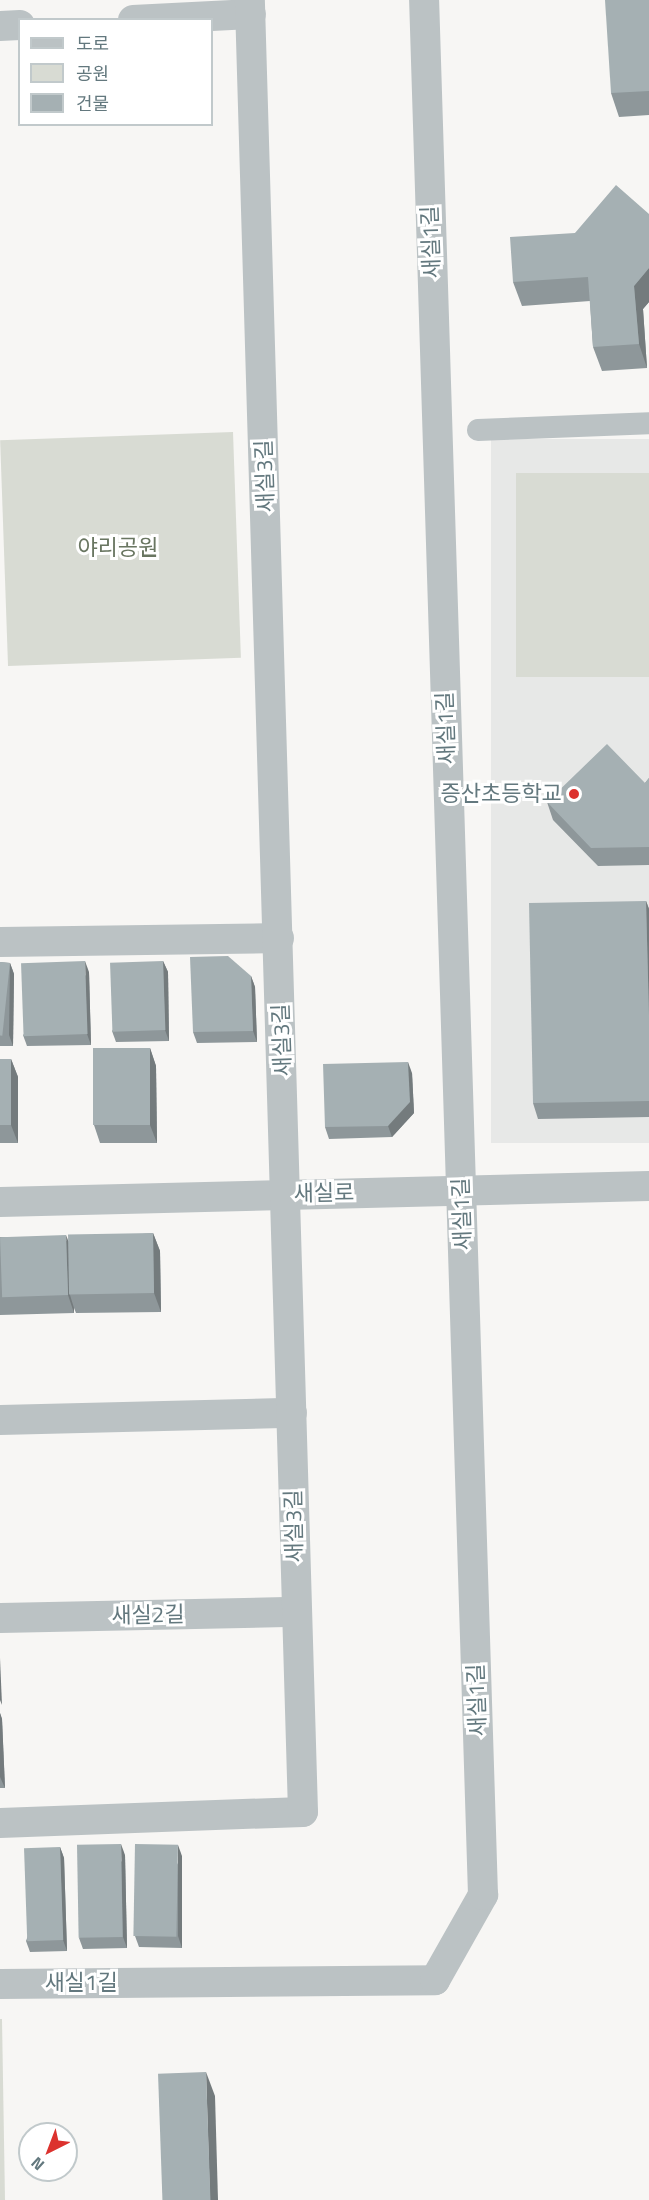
<!DOCTYPE html>
<html>
<head>
<meta charset="utf-8">
<style>
  body { margin:0 }
  #map { position:relative; width:649px; height:2200px; overflow:hidden; background:#f7f6f4; font-family:"Titillium Web","Noto Sans KR",sans-serif }
  div>[style] { position:absolute }
  .built>* { inset:0; background:#e7e8e7; transform-origin:0 0 }
  .green>* { inset:0; background:#d8dbd3; transform-origin:0 0 }
  .pedestrian>* { height:22px; margin:-11px; padding:0 11px; transform-origin:11px; border-radius:11px; background:#bbc2c4 }
  .minor>* { height:30px; margin:-15px; padding:0 15px; transform-origin:15px; border-radius:15px; background:#bbc2c4 }
  .wall>* { inset:0; background:#8e979a }
  .shaded-wall>* { inset:0; background:#747b7d }
  .building>* { inset:0; background:#a5b0b3; transform-origin:0 0 }
  .dots>* { width:16px; height:16px; translate:-50% -50%; box-sizing:border-box; border:3px solid #fff; border-radius:50% }
  span { translate:-50% -50%; white-space:nowrap; text-align:center; line-height:1.15; -webkit-text-stroke:6px #fff; paint-order:stroke }
  .street-label { font-size:22px; color:#63787e }
  .park-label { font-size:22px; color:#697661 }
  .poi-label { font-size:22px; color:#63787e }
  .right { translate:-100% -50%; text-align:right }
  .legend { position:absolute; left:18px; top:18px; width:195px; height:108px; box-sizing:border-box; background:#fff; border:2px solid #c1c9cb; margin:0; padding:8px 10px; list-style:none; font-size:18px; color:#63787e }
  .legend li { display:flex; align-items:center; gap:12px; height:30px }
  .legend b { width:30px; border:2px solid #c1c9cb }
  .north { position:absolute; left:18px; top:2122px; width:60px; height:60px; box-sizing:border-box; background:#fff; border:2px solid #c1c9cb; border-radius:50%; rotate:222deg; font-size:16px; font-weight:700; line-height:24px; text-align:center; color:#63787e }
  .north::after { content:''; display:block; margin:auto; width:21px; height:27px; background:#dc322e; clip-path:polygon(50% 0,100% 100%,50% 72%,0 100%) }
</style>
</head>
<body>
<div id="map">
  <div class="built">
    <div style="left:649px;top:439px;width:704px;height:158px;rotate:90deg"></div>
  </div>
  <div class="green">
    <div style="left:233px;top:432px;width:226px;height:233px;rotate:88deg"></div>
    <div style="left:649px;top:473px;width:204px;height:133px;rotate:90deg"></div>
    <div style="clip-path:polygon(0 2019px,2px 2019px,5px 2200px,0 2200px)"></div>
  </div>
  <div class="pedestrian">
    <div style="left:478px;top:430px;width:171px;rotate:-2.3deg"></div>
  </div>
  <div class="minor">
    <div style="left:133px;top:20px;width:118px;rotate:-2.9deg"></div>
    <div style="left:0;top:26px;width:20px;rotate:-3deg"></div>
    <div style="left:0;top:942px;width:279px;rotate:-0.8deg"></div>
    <div style="left:0;top:1202px;width:649px;rotate:-1.41deg"></div>
    <div style="left:0;top:1420px;width:292px;rotate:-1.4deg"></div>
    <div style="left:0;top:1618px;width:297px;rotate:-1.2deg"></div>
    <div style="left:0;top:1823px;width:303px;rotate:-2.1deg"></div>
    <div style="left:303px;top:1812px;width:1813px;rotate:-91.68deg"></div>
    <div style="left:0;top:1984px;width:435px;rotate:-0.5deg"></div>
    <div style="left:435px;top:1980px;width:98px;rotate:-60.5deg"></div>
    <div style="left:483px;top:1895px;width:1896px;rotate:-91.78deg"></div>
  </div>
  <div class="wall">
    <div style="clip-path:polygon(649px 0,649px 115px,619px 117px,611px 93px)"></div>
    <div style="clip-path:polygon(649px 214px,649px 302px,643px 309px,647px 368px,602px 371px,593px 347px,590px 301px,522px 306px,513px 282px,575px 233px)"></div>
    <div style="clip-path:polygon(649px 778px,649px 865px,598px 866px,553px 820px,547px 802px,645px 783px)"></div>
    <div style="clip-path:polygon(646px 901px,649px 909px,649px 1117px,538px 1119px,533px 1103px)"></div>
    <div style="clip-path:polygon(163px 961px,168px 972px,169px 1041px,116px 1042px,112px 1031px)"></div>
    <div style="clip-path:polygon(0 962px,10px 963px,14px 974px,13px 1046px,0 1046px)"></div>
    <div style="clip-path:polygon(89px 972px,91px 1045px,27px 1046px,23px 1035px)"></div>
    <div style="clip-path:polygon(251px 976px,255px 987px,257px 1042px,197px 1043px,193px 1032px)"></div>
    <div style="clip-path:polygon(150px 1048px,156px 1066px,157px 1143px,100px 1143px,94px 1125px)"></div>
    <div style="clip-path:polygon(0 1059px,11px 1059px,18px 1077px,18px 1143px,0 1143px)"></div>
    <div style="clip-path:polygon(412px 1073px,414px 1113px,392px 1137px,329px 1139px,325px 1127px)"></div>
    <div style="clip-path:polygon(153px 1233px,160px 1251px,161px 1312px,76px 1313px,74px 1308px,74px 1313px,0 1315px,0 1237px,68px 1241px)"></div>
    <div style="clip-path:polygon(0 1713px,2px 1719px,5px 1788px,0 1788px)"></div>
    <div style="clip-path:polygon(60px 1847px,64px 1858px,67px 1951px,30px 1952px,26px 1941px)"></div>
    <div style="clip-path:polygon(125px 1855px,127px 1948px,83px 1949px,79px 1938px)"></div>
    <div style="clip-path:polygon(182px 1856px,182px 1948px,139px 1947px,135px 1936px)"></div>
  </div>
  <div class="shaded-wall">
    <div style="clip-path:polygon(649px 268px,649px 302px,643px 309px,647px 368px,639px 344px,634px 286px)"></div>
    <div style="clip-path:polygon(646px 901px,649px 909px,649px 1016px)"></div>
    <div style="clip-path:polygon(85px 961px,89px 972px,91px 1045px,87px 1034px)"></div>
    <div style="clip-path:polygon(163px 961px,168px 972px,169px 1041px,165px 1030px)"></div>
    <div style="clip-path:polygon(10px 963px,14px 974px,13px 1046px,9px 1035px)"></div>
    <div style="clip-path:polygon(251px 976px,255px 987px,257px 1042px,253px 1031px)"></div>
    <div style="clip-path:polygon(150px 1048px,156px 1066px,157px 1143px,150px 1125px)"></div>
    <div style="clip-path:polygon(11px 1059px,18px 1077px,18px 1143px,11px 1125px)"></div>
    <div style="clip-path:polygon(408px 1062px,412px 1073px,414px 1113px,392px 1137px,388px 1126px)"></div>
    <div style="clip-path:polygon(153px 1233px,160px 1251px,161px 1312px,154px 1293px)"></div>
    <div style="clip-path:polygon(66px 1235px,73px 1253px,70px 1295px,74px 1308px,74px 1313px,68px 1295px)"></div>
    <div style="clip-path:polygon(0 1658px,2px 1705px,0 1700px)"></div>
    <div style="clip-path:polygon(0 1713px,2px 1719px,5px 1788px,0 1777px)"></div>
    <div style="clip-path:polygon(121px 1844px,125px 1855px,127px 1948px,123px 1937px)"></div>
    <div style="clip-path:polygon(178px 1845px,182px 1856px,182px 1948px,178px 1936px)"></div>
    <div style="clip-path:polygon(60px 1847px,64px 1858px,67px 1951px,63px 1940px)"></div>
    <div style="clip-path:polygon(206px 2072px,215px 2096px,218px 2200px,210px 2200px)"></div>
  </div>
  <div class="building">
    <div style="clip-path:polygon(605px 0,649px 0,649px 91px,611px 93px)"></div>
    <div style="clip-path:polygon(616px 185px,649px 214px,649px 268px,634px 286px,639px 344px,593px 347px,588px 277px,513px 282px,510px 237px,575px 233px)"></div>
    <div style="clip-path:polygon(607px 744px,645px 783px,649px 778px,649px 847px,591px 848px,547px 802px)"></div>
    <div style="clip-path:polygon(646px 901px,649px 1016px,649px 1101px,533px 1103px,529px 903px)"></div>
    <div style="clip-path:polygon(228px 956px,251px 976px,253px 1031px,193px 1032px,190px 957px)"></div>
    <div style="left:85px;top:961px;width:73px;height:64px;rotate:88deg"></div>
    <div style="left:163px;top:961px;width:69px;height:53px;rotate:88deg"></div>
    <div style="left:0;top:962px;width:10px;height:73px;rotate:6deg"></div>
    <div style="left:93px;top:1048px;width:57px;height:77px"></div>
    <div style="left:0;top:1059px;width:11px;height:66px"></div>
    <div style="clip-path:polygon(408px 1062px,410px 1102px,388px 1126px,325px 1127px,323px 1064px)"></div>
    <div style="left:153px;top:1233px;width:60px;height:85px;rotate:89deg"></div>
    <div style="left:66px;top:1235px;width:60px;height:66px;rotate:88deg"></div>
    <div style="left:121px;top:1844px;width:93px;height:44px;rotate:89deg"></div>
    <div style="left:135px;top:1844px;width:43px;height:92px;rotate:1deg"></div>
    <div style="left:60px;top:1847px;width:93px;height:36px;rotate:88deg"></div>
    <div style="left:206px;top:2072px;width:128px;height:48px;rotate:88deg"></div>
  </div>
  <div class="dots">
    <div style="left:574px;top:794px;background:#dc322e"></div>
  </div>
  <div class="street-label">
    <span style="left:431px;top:242px;rotate:-92deg">새실1길</span>
    <span style="left:265px;top:476px;rotate:-92deg">새실3길</span>
    <span style="left:446px;top:728px;rotate:-92deg">새실1길</span>
    <span style="left:282px;top:1040px;rotate:-92deg">새실3길</span>
    <span style="left:324px;top:1193px;rotate:-1deg">새실로</span>
    <span style="left:462px;top:1214px;rotate:-92deg">새실1길</span>
    <span style="left:294px;top:1526px;rotate:-91deg">새실3길</span>
    <span style="left:148px;top:1615px;rotate:-1deg">새실2길</span>
    <span style="left:477px;top:1700px;rotate:-92deg">새실1길</span>
    <span style="left:81px;top:1983px">새실1길</span>
  </div>
  <div class="park-label">
    <span style="left:118px;top:548px">야리공원</span>
  </div>
  <div class="poi-label">
    <span class="right" style="left:562px;top:794px">증산초등학교</span>
  </div>
  <ul class="legend">
  <li><b style="height:8px;background:#bbc2c4"></b>도로</li>
  <li><b style="height:16px;background:#d8dbd3"></b>공원</li>
  <li><b style="height:16px;background:#a5b0b3"></b>건물</li>
  </ul>
  <div class="north">N</div>
</div>
</body>
</html>
